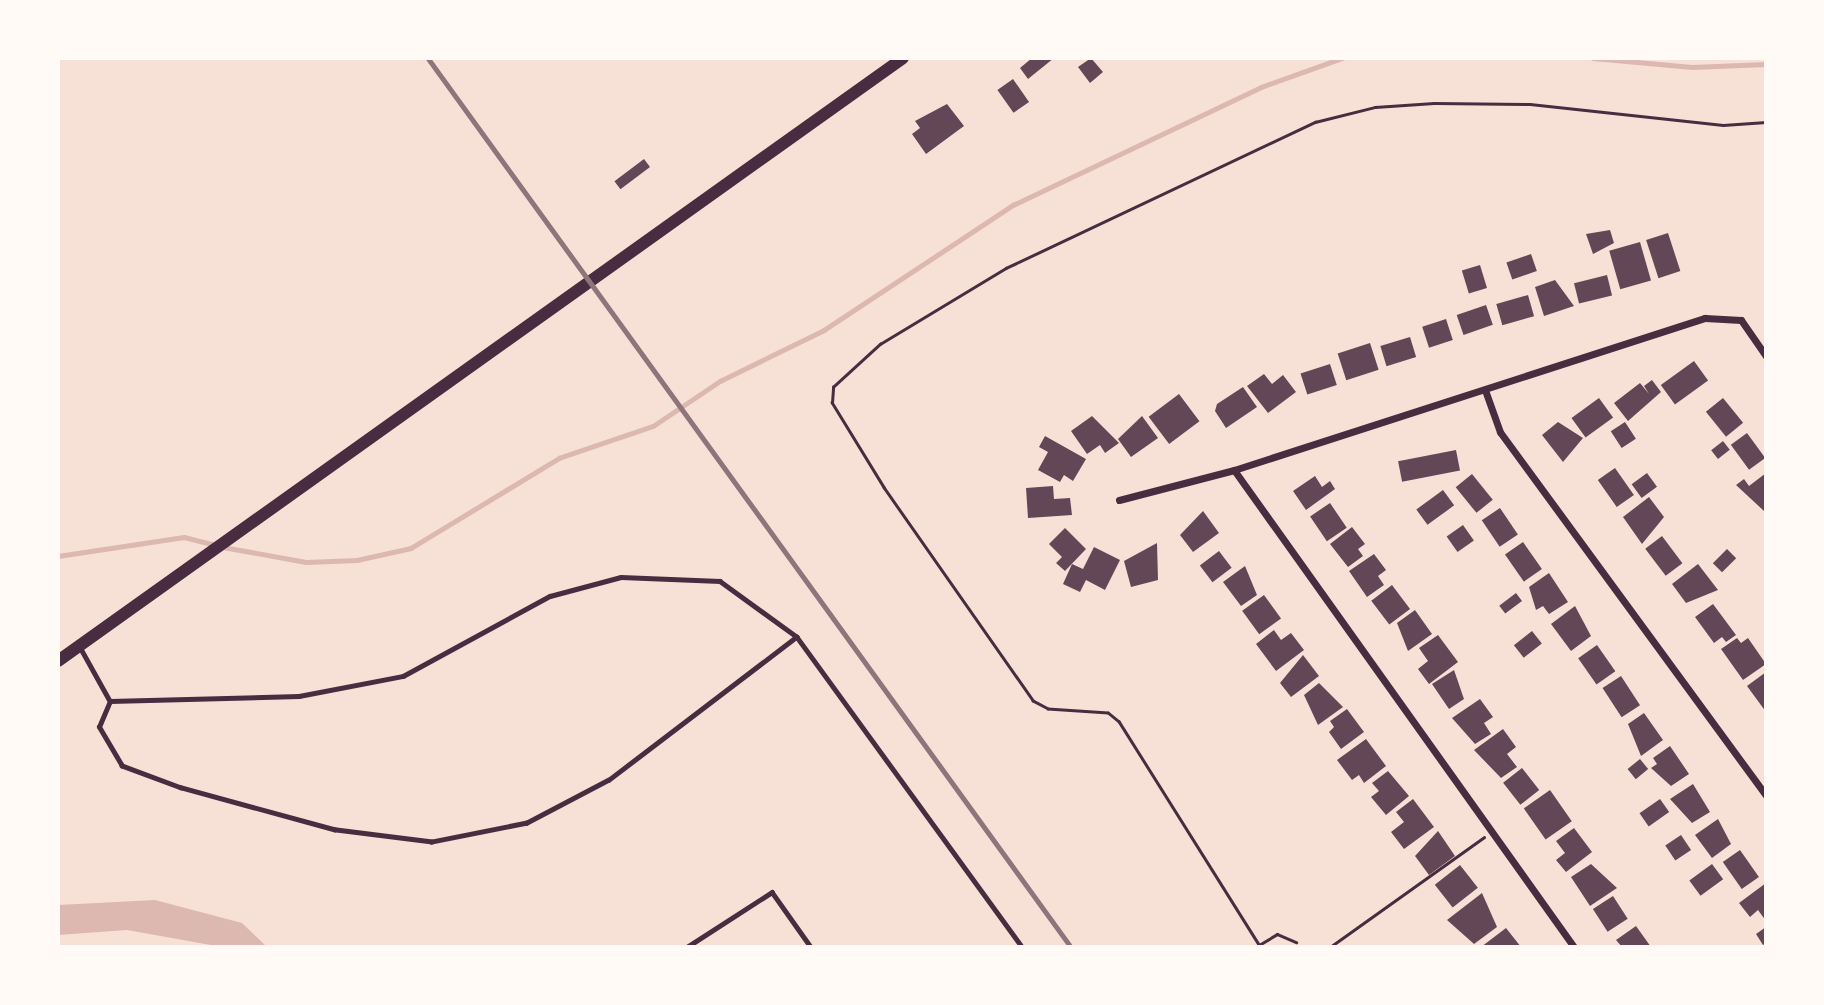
<!DOCTYPE html>
<html>
<head>
<meta charset="utf-8">
<style>
  body { margin:0 }
  #map { position:relative; width:1824px; height:1005px; overflow:hidden; background:#f7e1d7; font-family:Poppins,sans-serif }
  div>[style] { position:absolute }
  .water>* { inset:0; background:#dcb8b0 }
  .stream>* { height:4.5px; margin:-2.25px; padding:0 2.25px; transform-origin:2.25px; border-radius:2.25px; background:#dcb8b0 }
  .building>* { inset:0; background:#644757; transform-origin:0 0 }
  .path>* { height:2.5px; margin:-1.25px; padding:0 1.25px; transform-origin:1.25px; border-radius:1.25px; background:#4a2c40 }
  .service>* { height:4.5px; margin:-2.25px; padding:0 2.25px; transform-origin:2.25px; border-radius:2.25px; background:#4a2c40 }
  .minor>* { height:7px; margin:-3.5px; padding:0 3.5px; transform-origin:3.5px; border-radius:3.5px; background:#4a2c40 }
  .secondary>* { height:12px; margin:-6px; padding:0 6px; transform-origin:6px; border-radius:6px; background:#4a2c40 }
  .rail>* { height:4.5px; margin:-2.25px; padding:0 2.25px; transform-origin:2.25px; border-radius:2.25px; background:#8f747c }
  span { translate:-50% -50%; white-space:nowrap; text-align:center; line-height:1.15; -webkit-text-stroke:5px #fffaf5; paint-order:stroke }
  .frame { position:absolute; inset:0; border:60px solid #fffaf5; pointer-events:none }
</style>
</head>
<body>
<div id="map">
  <div class="water">
    <div style="clip-path:polygon(155px 900px,242px 923px,267px 947px,222px 947px,127px 930px,58px 935px,58px 905px)"></div>
  </div>
  <div class="stream">
    <div style="left:1593px;top:58px;width:99px;rotate:5.2deg"></div>
    <div style="left:1692px;top:67px;width:74px;rotate:-2.3deg"></div>
    <div style="left:223px;top:547px;width:84px;rotate:10.2deg"></div>
    <div style="left:306px;top:562px;width:51px;rotate:-2.2deg"></div>
    <div style="left:357px;top:560px;width:55px;rotate:-12.5deg"></div>
    <div style="left:411px;top:548px;width:173px;rotate:-31.3deg"></div>
    <div style="left:559px;top:458px;width:99px;rotate:-18.8deg"></div>
    <div style="left:653px;top:426px;width:81px;rotate:-33.9deg"></div>
    <div style="left:720px;top:381px;width:116px;rotate:-26.1deg"></div>
    <div style="left:824px;top:330px;width:227px;rotate:-33.5deg"></div>
    <div style="left:1013px;top:205px;width:275px;rotate:-25.4deg"></div>
    <div style="left:1261px;top:87px;width:86px;rotate:-19.7deg"></div>
    <div style="left:58px;top:556px;width:127px;rotate:-8.6deg"></div>
    <div style="left:184px;top:537px;width:32px;rotate:14deg"></div>
  </div>
  <div class="building">
    <div style="clip-path:polygon(1032px 58px,1054px 58px,1028px 79px,1020px 68px)"></div>
    <div style="clip-path:polygon(1091px 58px,1103px 72px,1090px 83px,1078px 67px)"></div>
    <div style="left:1013px;top:79px;width:28px;height:19px;rotate:55deg"></div>
    <div style="clip-path:polygon(947px 104px,964px 126px,926px 154px,912px 134px,920px 128px,915px 121px)"></div>
    <div style="left:644px;top:159px;width:10px;height:37px;rotate:53deg"></div>
    <div style="clip-path:polygon(1610px 230px,1614px 243px,1593px 254px,1586px 234px)"></div>
    <div style="left:1668px;top:233px;width:40px;height:23px;rotate:72deg"></div>
    <div style="left:1640px;top:242px;width:40px;height:32px;rotate:74deg"></div>
    <div style="left:1531px;top:254px;width:18px;height:26px;rotate:71deg"></div>
    <div style="left:1480px;top:265px;width:24px;height:19px;rotate:73deg"></div>
    <div style="left:1607px;top:275px;width:21px;height:34px;rotate:76deg"></div>
    <div style="clip-path:polygon(1555px 280px,1574px 306px,1544px 316px,1535px 287px)"></div>
    <div style="left:1528px;top:295px;width:22px;height:33px;rotate:74deg"></div>
    <div style="left:1486px;top:305px;width:21px;height:31px;rotate:71deg"></div>
    <div style="left:1446px;top:319px;width:22px;height:25px;rotate:72deg"></div>
    <div style="left:1410px;top:337px;width:21px;height:31px;rotate:73deg"></div>
    <div style="left:1370px;top:343px;width:28px;height:34px;rotate:72deg"></div>
    <div style="left:1694px;top:361px;width:24px;height:41px;rotate:54deg"></div>
    <div style="left:1330px;top:364px;width:22px;height:31px;rotate:72deg"></div>
    <div style="clip-path:polygon(1264px 374px,1272px 384px,1283px 375px,1296px 392px,1268px 413px,1247px 386px)"></div>
    <div style="clip-path:polygon(1652px 380px,1661px 392px,1628px 421px,1614px 403px,1640px 383px,1649px 394px,1644px 386px)"></div>
    <div style="clip-path:polygon(1243px 387px,1257px 407px,1226px 428px,1215px 411px,1217px 404px)"></div>
    <div style="left:1179px;top:394px;width:34px;height:38px;rotate:53deg"></div>
    <div style="left:1599px;top:398px;width:24px;height:34px;rotate:54deg"></div>
    <div style="left:1723px;top:398px;width:32px;height:22px;rotate:51deg"></div>
    <div style="clip-path:polygon(1092px 416px,1119px 443px,1105px 453px,1100px 445px,1087px 454px,1071px 431px)"></div>
    <div style="clip-path:polygon(1142px 416px,1158px 438px,1131px 457px,1118px 439px)"></div>
    <div style="clip-path:polygon(1558px 422px,1583px 438px,1563px 462px,1542px 435px)"></div>
    <div style="left:1625px;top:422px;width:20px;height:17px;rotate:57deg"></div>
    <div style="left:1747px;top:433px;width:31px;height:20px;rotate:54deg"></div>
    <div style="clip-path:polygon(1045px 436px,1086px 459px,1073px 481px,1064px 475px,1060px 482px,1038px 470px,1048px 452px,1039px 447px)"></div>
    <div style="left:1723px;top:441px;width:11px;height:15px;rotate:52deg"></div>
    <div style="left:1456px;top:450px;width:21px;height:59px;rotate:79deg"></div>
    <div style="left:1615px;top:468px;width:33px;height:21px;rotate:55deg"></div>
    <div style="left:1647px;top:473px;width:17px;height:19px;rotate:54deg"></div>
    <div style="clip-path:polygon(1766px 473px,1766px 510px,1764px 511px,1736px 485px,1744px 479px,1749px 486px)"></div>
    <div style="left:1472px;top:474px;width:33px;height:21px;rotate:51deg"></div>
    <div style="clip-path:polygon(1315px 476px,1322px 487px,1330px 481px,1335px 489px,1306px 510px,1293px 491px)"></div>
    <div style="clip-path:polygon(1053px 486px,1054px 499px,1070px 498px,1072px 515px,1028px 518px,1026px 488px)"></div>
    <div style="left:1443px;top:490px;width:19px;height:33px;rotate:54deg"></div>
    <div style="clip-path:polygon(1649px 497px,1664px 517px,1642px 544px,1623px 517px)"></div>
    <div style="left:1330px;top:503px;width:30px;height:24px;rotate:56deg"></div>
    <div style="left:1500px;top:508px;width:32px;height:22px;rotate:56deg"></div>
    <div style="clip-path:polygon(1203px 511px,1219px 533px,1193px 552px,1180px 535px)"></div>
    <div style="left:1463px;top:525px;width:19px;height:20px;rotate:55deg"></div>
    <div style="clip-path:polygon(1352px 527px,1365px 544px,1358px 549px,1363px 556px,1348px 567px,1330px 544px)"></div>
    <div style="clip-path:polygon(1065px 528px,1086px 549px,1065px 571px,1056px 563px,1062px 557px,1049px 544px)"></div>
    <div style="left:1662px;top:536px;width:34px;height:21px;rotate:53deg"></div>
    <div style="left:1523px;top:542px;width:33px;height:22px;rotate:55deg"></div>
    <div style="clip-path:polygon(1157px 543px,1158px 580px,1131px 587px,1124px 561px)"></div>
    <div style="clip-path:polygon(1094px 547px,1120px 560px,1105px 590px,1086px 580px,1080px 592px,1063px 584px,1072px 564px,1083px 569px)"></div>
    <div style="left:1727px;top:549px;width:13px;height:20px;rotate:45deg"></div>
    <div style="left:1219px;top:551px;width:21px;height:24px;rotate:53deg"></div>
    <div style="clip-path:polygon(1374px 554px,1386px 570px,1378px 576px,1384px 585px,1367px 597px,1349px 571px)"></div>
    <div style="clip-path:polygon(1698px 564px,1718px 590px,1686px 603px,1672px 584px)"></div>
    <div style="clip-path:polygon(1245px 566px,1257px 595px,1241px 606px,1223px 582px)"></div>
    <div style="clip-path:polygon(1549px 573px,1568px 602px,1549px 614px,1543px 606px,1536px 610px,1529px 587px)"></div>
    <div style="left:1392px;top:585px;width:30px;height:26px;rotate:53deg"></div>
    <div style="left:1516px;top:593px;width:10px;height:21px;rotate:53deg"></div>
    <div style="left:1264px;top:595px;width:29px;height:27px;rotate:54deg"></div>
    <div style="clip-path:polygon(1713px 604px,1736px 635px,1726px 642px,1722px 637px,1714px 643px,1695px 617px)"></div>
    <div style="clip-path:polygon(1575px 606px,1591px 636px,1571px 651px,1551px 624px)"></div>
    <div style="clip-path:polygon(1415px 610px,1432px 634px,1408px 651px,1397px 623px)"></div>
    <div style="clip-path:polygon(1274px 630px,1281px 640px,1291px 633px,1304px 650px,1276px 671px,1256px 644px)"></div>
    <div style="left:1532px;top:631px;width:16px;height:23px;rotate:52deg"></div>
    <div style="clip-path:polygon(1438px 635px,1458px 662px,1429px 684px,1418px 669px,1428px 661px,1419px 648px)"></div>
    <div style="clip-path:polygon(1737px 638px,1741px 643px,1748px 638px,1766px 664px,1743px 680px,1721px 649px)"></div>
    <div style="left:1597px;top:645px;width:32px;height:23px;rotate:55deg"></div>
    <div style="clip-path:polygon(1303px 655px,1319px 676px,1291px 697px,1280px 683px)"></div>
    <div style="clip-path:polygon(1454px 670px,1464px 699px,1449px 709px,1432px 684px)"></div>
    <div style="clip-path:polygon(1766px 672px,1766px 712px,1747px 686px)"></div>
    <div style="left:1621px;top:676px;width:35px;height:22px;rotate:57deg"></div>
    <div style="clip-path:polygon(1319px 683px,1343px 707px,1318px 725px,1304px 695px)"></div>
    <div style="clip-path:polygon(1480px 699px,1493px 717px,1484px 723px,1491px 734px,1475px 744px,1452px 718px)"></div>
    <div style="clip-path:polygon(1347px 709px,1364px 732px,1341px 749px,1329px 732px,1334px 727px,1330px 721px)"></div>
    <div style="clip-path:polygon(1644px 713px,1663px 740px,1641px 756px,1628px 724px)"></div>
    <div style="clip-path:polygon(1503px 729px,1516px 747px,1507px 754px,1517px 767px,1501px 778px,1474px 750px)"></div>
    <div style="clip-path:polygon(1366px 739px,1386px 766px,1364px 783px,1359px 775px,1352px 780px,1337px 760px)"></div>
    <div style="clip-path:polygon(1670px 746px,1689px 774px,1671px 786px,1651px 768px,1657px 764px,1653px 758px)"></div>
    <div style="left:1640px;top:759px;width:13px;height:16px;rotate:51deg"></div>
    <div style="left:1522px;top:768px;width:28px;height:24px;rotate:52deg"></div>
    <div style="clip-path:polygon(1388px 771px,1409px 796px,1386px 815px,1371px 797px,1379px 791px,1372px 783px)"></div>
    <div style="clip-path:polygon(1693px 784px,1710px 812px,1692px 823px,1670px 799px)"></div>
    <div style="left:1550px;top:790px;width:38px;height:32px;rotate:55deg"></div>
    <div style="clip-path:polygon(1413px 799px,1434px 827px,1404px 849px,1391px 832px,1404px 822px,1396px 812px)"></div>
    <div style="left:1660px;top:799px;width:16px;height:25px;rotate:55deg"></div>
    <div style="clip-path:polygon(1718px 819px,1731px 844px,1712px 858px,1695px 835px)"></div>
    <div style="clip-path:polygon(1574px 828px,1592px 852px,1566px 872px,1556px 860px,1565px 853px,1556px 841px)"></div>
    <div style="clip-path:polygon(1438px 831px,1455px 856px,1429px 875px,1415px 856px)"></div>
    <div style="left:1681px;top:835px;width:18px;height:19px;rotate:56deg"></div>
    <div style="left:1740px;top:850px;width:33px;height:21px;rotate:55deg"></div>
    <div style="clip-path:polygon(1591px 864px,1617px 888px,1590px 906px,1571px 877px)"></div>
    <div style="left:1712px;top:864px;width:19px;height:28px;rotate:54deg"></div>
    <div style="left:1460px;top:865px;width:29px;height:32px;rotate:52deg"></div>
    <div style="clip-path:polygon(1766px 883px,1766px 921px,1758px 910px,1750px 917px,1739px 903px)"></div>
    <div style="clip-path:polygon(1482px 893px,1497px 927px,1474px 944px,1447px 920px)"></div>
    <div style="left:1613px;top:896px;width:27px;height:24px;rotate:57deg"></div>
    <div style="clip-path:polygon(1636px 926px,1651px 947px,1622px 947px,1616px 940px)"></div>
    <div style="clip-path:polygon(1766px 927px,1766px 943px,1763px 945px,1756px 934px)"></div>
    <div style="clip-path:polygon(1506px 928px,1521px 947px,1481px 947px)"></div>
  </div>
  <div class="path">
    <div style="left:1259px;top:945px;width:21px;rotate:-31deg"></div>
    <div style="left:1277px;top:934px;width:21px;rotate:23deg"></div>
    <div style="left:1260px;top:947px;width:266px;rotate:-122.1deg"></div>
    <div style="left:1119px;top:722px;width:14px;rotate:-141deg"></div>
    <div style="left:1108px;top:713px;width:60px;rotate:-176.2deg"></div>
    <div style="left:1048px;top:709px;width:17px;rotate:-152deg"></div>
    <div style="left:1033px;top:701px;width:260px;rotate:-125deg"></div>
    <div style="left:884px;top:488px;width:100px;rotate:-121.5deg"></div>
    <div style="left:832px;top:403px;width:16px;rotate:-86deg"></div>
    <div style="left:833px;top:387px;width:64px;rotate:-42.5deg"></div>
    <div style="left:880px;top:344px;width:147px;rotate:-31.1deg"></div>
    <div style="left:1006px;top:268px;width:342px;rotate:-25.3deg"></div>
    <div style="left:1315px;top:122px;width:62px;rotate:-14deg"></div>
    <div style="left:1375px;top:107px;width:59px;rotate:-3.9deg"></div>
    <div style="left:1434px;top:103px;width:96px;rotate:0.6deg"></div>
    <div style="left:1530px;top:104px;width:194px;rotate:6.2deg"></div>
    <div style="left:1723px;top:125px;width:43px;rotate:-4deg"></div>
    <div style="left:1330px;top:947px;width:189px;rotate:-35.5deg"></div>
  </div>
  <div class="service">
    <div style="left:797px;top:637px;width:236px;rotate:142.7deg"></div>
    <div style="left:609px;top:780px;width:93px;rotate:152.3deg"></div>
    <div style="left:527px;top:823px;width:97px;rotate:168.7deg"></div>
    <div style="left:432px;top:842px;width:98px;rotate:-172.9deg"></div>
    <div style="left:335px;top:830px;width:160px;rotate:-164.7deg"></div>
    <div style="left:181px;top:788px;width:63px;rotate:-159.6deg"></div>
    <div style="left:122px;top:766px;width:45px;rotate:-120.5deg"></div>
    <div style="left:99px;top:727px;width:28px;rotate:-67deg"></div>
    <div style="left:110px;top:701px;width:189px;rotate:-1.5deg"></div>
    <div style="left:299px;top:696px;width:106px;rotate:-10.9deg"></div>
    <div style="left:403px;top:676px;width:167px;rotate:-28.6deg"></div>
    <div style="left:550px;top:596px;width:73px;rotate:-15deg"></div>
    <div style="left:621px;top:577px;width:99px;rotate:2.3deg"></div>
    <div style="left:720px;top:581px;width:95px;rotate:36deg"></div>
    <div style="left:797px;top:637px;width:383px;rotate:54deg"></div>
    <div style="left:80px;top:647px;width:62px;rotate:60.9deg"></div>
    <div style="left:687px;top:947px;width:101px;rotate:-32.9deg"></div>
    <div style="left:772px;top:892px;width:67px;rotate:54.7deg"></div>
  </div>
  <div class="minor">
    <div style="left:1485px;top:390px;width:45px;rotate:70.3deg"></div>
    <div style="left:1500px;top:432px;width:451px;rotate:53.8deg"></div>
    <div style="left:1234px;top:470px;width:586px;rotate:54.52deg"></div>
    <div style="left:1119px;top:500px;width:119px;rotate:-14.6deg"></div>
    <div style="left:1234px;top:470px;width:495px;rotate:-17.9deg"></div>
    <div style="left:1705px;top:318px;width:36px;rotate:3deg"></div>
    <div style="left:1741px;top:320px;width:44px;rotate:55.2deg"></div>
  </div>
  <div class="secondary">
    <div style="left:58px;top:661px;width:1038px;rotate:-35.51deg"></div>
  </div>
  <div class="rail">
    <div style="left:428px;top:58px;width:1097px;rotate:54.12deg"></div>
  </div>
  <div class="frame"></div>
</div>
</body>
</html>
